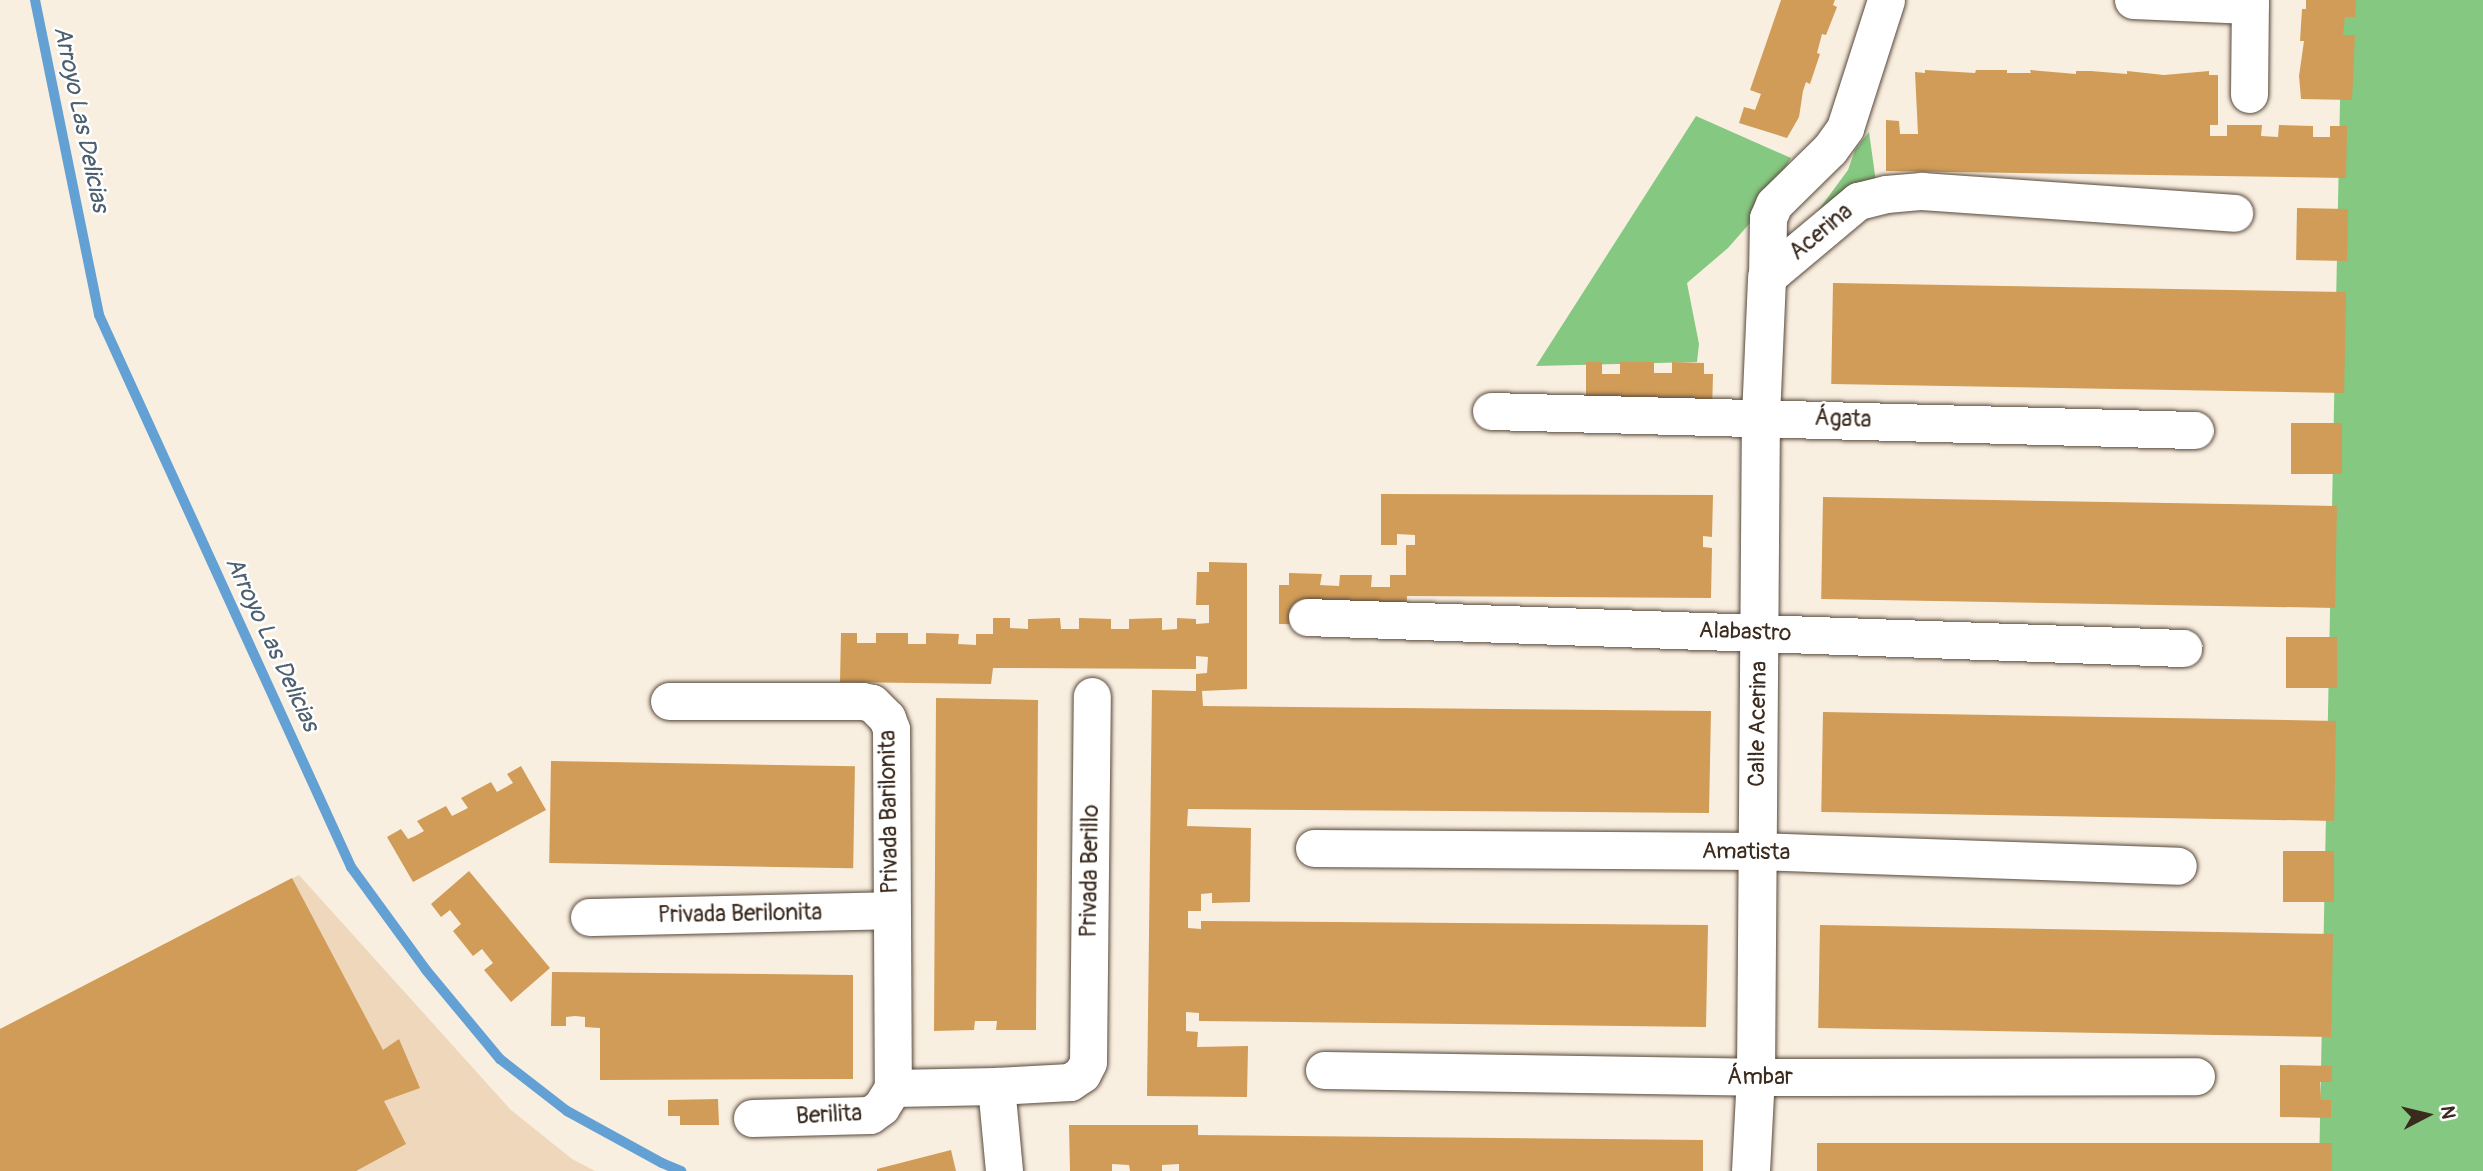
<!DOCTYPE html>
<html>
<head>
<meta charset="utf-8">
<style>
  body { margin:0 }
  #map { position:relative; width:2483px; height:1171px; overflow:hidden; background:#f9efe0; font-family:Pangolin,sans-serif }
  div>[style] { position:absolute }
  .built>* { inset:0; background:#eed7bb }
  .green>* { inset:0; background:#85c881 }
  .stream>* { height:10px; margin:-5px; padding:0 5px; transform-origin:5px; border-radius:5px; background:#63a1d5 }
  .building>* { inset:0; background:#d09c57; transform-origin:0 0 }
  .roads { filter:drop-shadow(0 0 2px #58483b) drop-shadow(0 0 2px #58483b) }
  .minor>* { height:37px; margin:-18.5px; padding:0 18.5px; transform-origin:18.5px; border-radius:18.5px; background:#fff }
  .tertiary>* { height:38px; margin:-19px; padding:0 19px; transform-origin:19px; border-radius:19px; background:#fff }
  span { translate:-50% -50%; white-space:nowrap; text-align:center; line-height:1.15; -webkit-text-stroke:5px #fff; paint-order:stroke }
  .street-label { font-size:23px; color:#3b2a1e }
  .water-label { font-size:24px; color:#4d6070; font-style:italic }
  .north { position:absolute; left:2392px; top:1080px; width:70px; height:70px; -webkit-text-stroke:5px #fff; paint-order:stroke; rotate:83deg; font-size:19px; font-weight:700; line-height:28px; text-align:center; color:#3b2a1e }
  .north::after { content:''; display:block; margin:auto; width:24px; height:32px; background:#3b2a1e; clip-path:polygon(50% 0,100% 100%,50% 72%,0 100%) }
</style>
</head>
<body>
<div id="map">
  <div class="built">
    <div style="clip-path:polygon(299px 875px,511px 1110px,572px 1159px,595px 1171px,0 1171px,0 1029px)"></div>
  </div>
  <div class="green">
    <div style="clip-path:polygon(2342px 0,2483px 0,2483px 1171px,2319px 1171px)"></div>
    <div style="clip-path:polygon(1696px 116px,1791px 158px,1757px 215px,1728px 248px,1687px 283px,1699px 344px,1697px 362px,1536px 366px)"></div>
    <div style="clip-path:polygon(1869px 132px,1876px 182px,1792px 246px,1848px 170px,1855px 150px)"></div>
  </div>
  <div class="stream">
    <div style="left:35px;top:0;width:321px;rotate:78.5deg"></div>
    <div style="left:99px;top:315px;width:607px;rotate:65.46deg"></div>
    <div style="left:351px;top:867px;width:127px;rotate:53.9deg"></div>
    <div style="left:426px;top:970px;width:116px;rotate:50.3deg"></div>
    <div style="left:500px;top:1059px;width:85px;rotate:37.8deg"></div>
    <div style="left:567px;top:1111px;width:108px;rotate:28.7deg"></div>
    <div style="left:662px;top:1163px;width:21px;rotate:23deg"></div>
  </div>
  <div class="building">
    <div style="clip-path:polygon(1781px 0,1835px 0,1833px 5px,1837px 7px,1826px 35px,1822px 34px,1817px 53px,1820px 54px,1810px 84px,1806px 82px,1803px 91px,1799px 117px,1787px 138px,1739px 123px,1744px 107px,1755px 110px,1761px 94px,1750px 90px)"></div>
    <div style="clip-path:polygon(2306px 0,2356px 0,2355px 17px,2345px 17px,2343px 35px,2355px 35px,2352px 100px,2301px 99px,2299px 76px,2304px 41px,2300px 41px,2302px 9px,2306px 9px)"></div>
    <div style="clip-path:polygon(1925px 70px,1975px 73px,1976px 70px,2007px 70px,2007px 73px,2031px 73px,2030px 70px,2076px 74px,2076px 71px,2091px 71px,2127px 74px,2127px 71px,2164px 75px,2209px 71px,2209px 75px,2218px 75px,2218px 125px,2210px 125px,2210px 136px,2227px 136px,2227px 125px,2262px 125px,2261px 136px,2278px 137px,2279px 125px,2313px 126px,2313px 137px,2330px 137px,2330px 126px,2347px 126px,2346px 178px,1886px 171px,1886px 120px,1899px 121px,1900px 134px,1918px 134px,1915px 72px,1925px 73px)"></div>
    <div style="left:2348px;top:209px;width:52px;height:51px;rotate:91deg"></div>
    <div style="left:1833px;top:283px;width:513px;height:101px;rotate:1deg"></div>
    <div style="clip-path:polygon(1586px 362px,1602px 362px,1602px 374px,1620px 374px,1620px 362px,1654px 362px,1654px 373px,1672px 373px,1672px 362px,1704px 363px,1704px 374px,1713px 374px,1712px 413px,1586px 412px)"></div>
    <div style="left:2291px;top:423px;width:51px;height:51px"></div>
    <div style="clip-path:polygon(1381px 494px,1713px 495px,1712px 537px,1703px 536px,1703px 547px,1712px 548px,1711px 598px,1407px 596px,1406px 626px,1279px 624px,1279px 585px,1289px 585px,1289px 573px,1322px 574px,1320px 585px,1339px 586px,1340px 575px,1372px 575px,1371px 587px,1390px 587px,1390px 575px,1406px 575px,1406px 545px,1415px 545px,1415px 535px,1397px 534px,1397px 545px,1381px 545px)"></div>
    <div style="left:1823px;top:497px;width:514px;height:102px;rotate:1deg"></div>
    <div style="clip-path:polygon(1209px 562px,1247px 563px,1247px 689px,1202px 691px,1203px 706px,1711px 711px,1709px 813px,1188px 809px,1187px 826px,1251px 828px,1250px 902px,1212px 903px,1212px 893px,1201px 894px,1201px 911px,1188px 911px,1188px 928px,1201px 929px,1201px 921px,1708px 925px,1706px 1027px,1199px 1021px,1199px 1013px,1186px 1012px,1186px 1031px,1198px 1032px,1197px 1047px,1248px 1046px,1247px 1097px,1147px 1096px,1152px 690px,1196px 691px,1196px 674px,1207px 673px,1208px 657px,1196px 656px,1196px 669px,993px 668px,991px 684px,840px 682px,841px 633px,857px 633px,857px 643px,876px 643px,876px 633px,908px 633px,908px 644px,926px 644px,926px 633px,959px 634px,958px 644px,976px 645px,976px 634px,993px 634px,993px 618px,1010px 618px,1010px 628px,1028px 629px,1028px 619px,1060px 618px,1061px 629px,1079px 629px,1079px 618px,1111px 619px,1111px 629px,1129px 629px,1129px 619px,1162px 618px,1162px 630px,1177px 629px,1177px 618px,1196px 619px,1196px 624px,1209px 623px,1209px 605px,1196px 605px,1197px 572px,1209px 572px)"></div>
    <div style="left:2286px;top:637px;width:51px;height:51px"></div>
    <div style="clip-path:polygon(936px 698px,1038px 700px,1036px 1030px,996px 1030px,997px 1021px,975px 1021px,974px 1030px,934px 1031px)"></div>
    <div style="left:1823px;top:712px;width:513px;height:100px;rotate:1deg"></div>
    <div style="left:551px;top:761px;width:304px;height:102px;rotate:1deg"></div>
    <div style="clip-path:polygon(521px 766px,546px 810px,413px 882px,387px 837px,401px 829px,408px 839px,415px 836px,424px 831px,417px 821px,446px 806px,452px 816px,468px 808px,461px 798px,491px 782px,497px 792px,513px 783px,507px 774px)"></div>
    <div style="left:2334px;top:851px;width:51px;height:51px;rotate:90deg"></div>
    <div style="clip-path:polygon(469px 871px,550px 968px,511px 1002px,484px 970px,493px 963px,482px 949px,473px 956px,453px 931px,461px 924px,450px 910px,441px 917px,431px 904px)"></div>
    <div style="clip-path:polygon(292px 878px,383px 1050px,399px 1039px,420px 1088px,384px 1101px,406px 1144px,356px 1171px,0 1171px,0 1029px)"></div>
    <div style="left:1820px;top:925px;width:513px;height:103px;rotate:1deg"></div>
    <div style="clip-path:polygon(552px 972px,853px 975px,853px 1079px,600px 1080px,600px 1028px,585px 1027px,585px 1017px,575px 1016px,566px 1017px,566px 1026px,551px 1026px)"></div>
    <div style="clip-path:polygon(2280px 1065px,2332px 1066px,2332px 1082px,2320px 1082px,2321px 1100px,2331px 1100px,2331px 1118px,2280px 1117px)"></div>
    <div style="clip-path:polygon(718px 1099px,719px 1125px,680px 1125px,680px 1116px,668px 1116px,668px 1100px)"></div>
    <div style="clip-path:polygon(1069px 1125px,1198px 1125px,1198px 1135px,1703px 1140px,1703px 1171px,1179px 1171px,1179px 1164px,1162px 1165px,1162px 1171px,1130px 1171px,1129px 1165px,1112px 1164px,1112px 1171px,1070px 1171px)"></div>
    <div style="left:1817px;top:1143px;width:515px;height:28px"></div>
    <div style="clip-path:polygon(951px 1150px,956px 1171px,877px 1171px,877px 1169px)"></div>
  </div>
  <div class="roads">
    <div class="minor">
      <div style="left:2133px;top:0;width:117px;rotate:2.4deg"></div>
      <div style="left:2249px;top:94px;width:94px;rotate:-89.4deg"></div>
      <div style="left:1767px;top:277px;width:119px;rotate:-39.9deg"></div>
      <div style="left:1858px;top:201px;width:29px;rotate:-14deg"></div>
      <div style="left:1886px;top:194px;width:36px;rotate:-5deg"></div>
      <div style="left:1922px;top:191px;width:313px;rotate:4deg"></div>
      <div style="left:1767px;top:277px;width:59px;rotate:-89deg"></div>
      <div style="left:1768px;top:218px;width:15px;rotate:-67deg"></div>
      <div style="left:1774px;top:204px;width:78px;rotate:-44.5deg"></div>
      <div style="left:1830px;top:149px;width:26px;rotate:-54deg"></div>
      <div style="left:1845px;top:128px;width:134px;rotate:-72.2deg"></div>
      <div style="left:1491px;top:411px;width:704px;rotate:1.55deg"></div>
      <div style="left:1307px;top:617px;width:877px;rotate:2.03deg"></div>
      <div style="left:669px;top:701px;width:193px"></div>
      <div style="left:862px;top:701px;width:10px;rotate:11deg"></div>
      <div style="left:872px;top:703px;width:21px;rotate:45deg"></div>
      <div style="left:887px;top:718px;width:12px;rotate:70deg"></div>
      <div style="left:891px;top:729px;width:359px;rotate:89.7deg"></div>
      <div style="left:1314px;top:848px;width:442px;rotate:0.4deg"></div>
      <div style="left:1756px;top:851px;width:422px;rotate:2deg"></div>
      <div style="left:589px;top:917px;width:302px;rotate:-1.3deg"></div>
      <div style="left:1324px;top:1070px;width:432px;rotate:0.9deg"></div>
      <div style="left:1756px;top:1077px;width:440px;rotate:-0.1deg"></div>
      <div style="left:996px;top:1086px;width:74px;rotate:-3.1deg"></div>
      <div style="left:1070px;top:1082px;width:14px;rotate:-34deg"></div>
      <div style="left:1082px;top:1074px;width:13px;rotate:-63deg"></div>
      <div style="left:1088px;top:1062px;width:366px;rotate:-89.4deg"></div>
      <div style="left:893px;top:1088px;width:103px;rotate:-1.1deg"></div>
      <div style="left:996px;top:1086px;width:85px;rotate:84.6deg"></div>
      <div style="left:752px;top:1118px;width:118px;rotate:-1.5deg"></div>
      <div style="left:870px;top:1115px;width:14px;rotate:-36deg"></div>
      <div style="left:881px;top:1107px;width:22px;rotate:-58deg"></div>
    </div>
    <div class="tertiary">
      <div style="left:1751px;top:1171px;width:94px;rotate:-87deg"></div>
      <div style="left:1756px;top:1077px;width:660px;rotate:-89.57deg"></div>
      <div style="left:1761px;top:417px;width:140px;rotate:-87.5deg"></div>
    </div>
  </div>
  <div class="street-label">
    <span style="left:1821px;top:232px;rotate:-40deg">Acerina</span>
    <span style="left:1843px;top:419px;rotate:2deg">Ágata</span>
    <span style="left:1745px;top:632px;rotate:2deg">Alabastro</span>
    <span style="left:1758px;top:724px;rotate:-89deg">Calle Acerina</span>
    <span style="left:889px;top:812px;rotate:-91deg">Privada Barilonita</span>
    <span style="left:1746px;top:852px;rotate:1deg">Amatista</span>
    <span style="left:1090px;top:871px;rotate:-89deg">Privada Berillo</span>
    <span style="left:740px;top:914px;rotate:-1deg">Privada Berilonita</span>
    <span style="left:1760px;top:1077px">Ámbar</span>
    <span style="left:829px;top:1115px;rotate:-3deg">Berilita</span>
  </div>
  <div class="water-label">
    <span style="left:81px;top:119px;rotate:78deg">Arroyo Las Delicias</span>
    <span style="left:272px;top:644px;rotate:65deg">Arroyo Las Delicias</span>
  </div>
  <div class="north">N</div>
</div>
</body>
</html>
